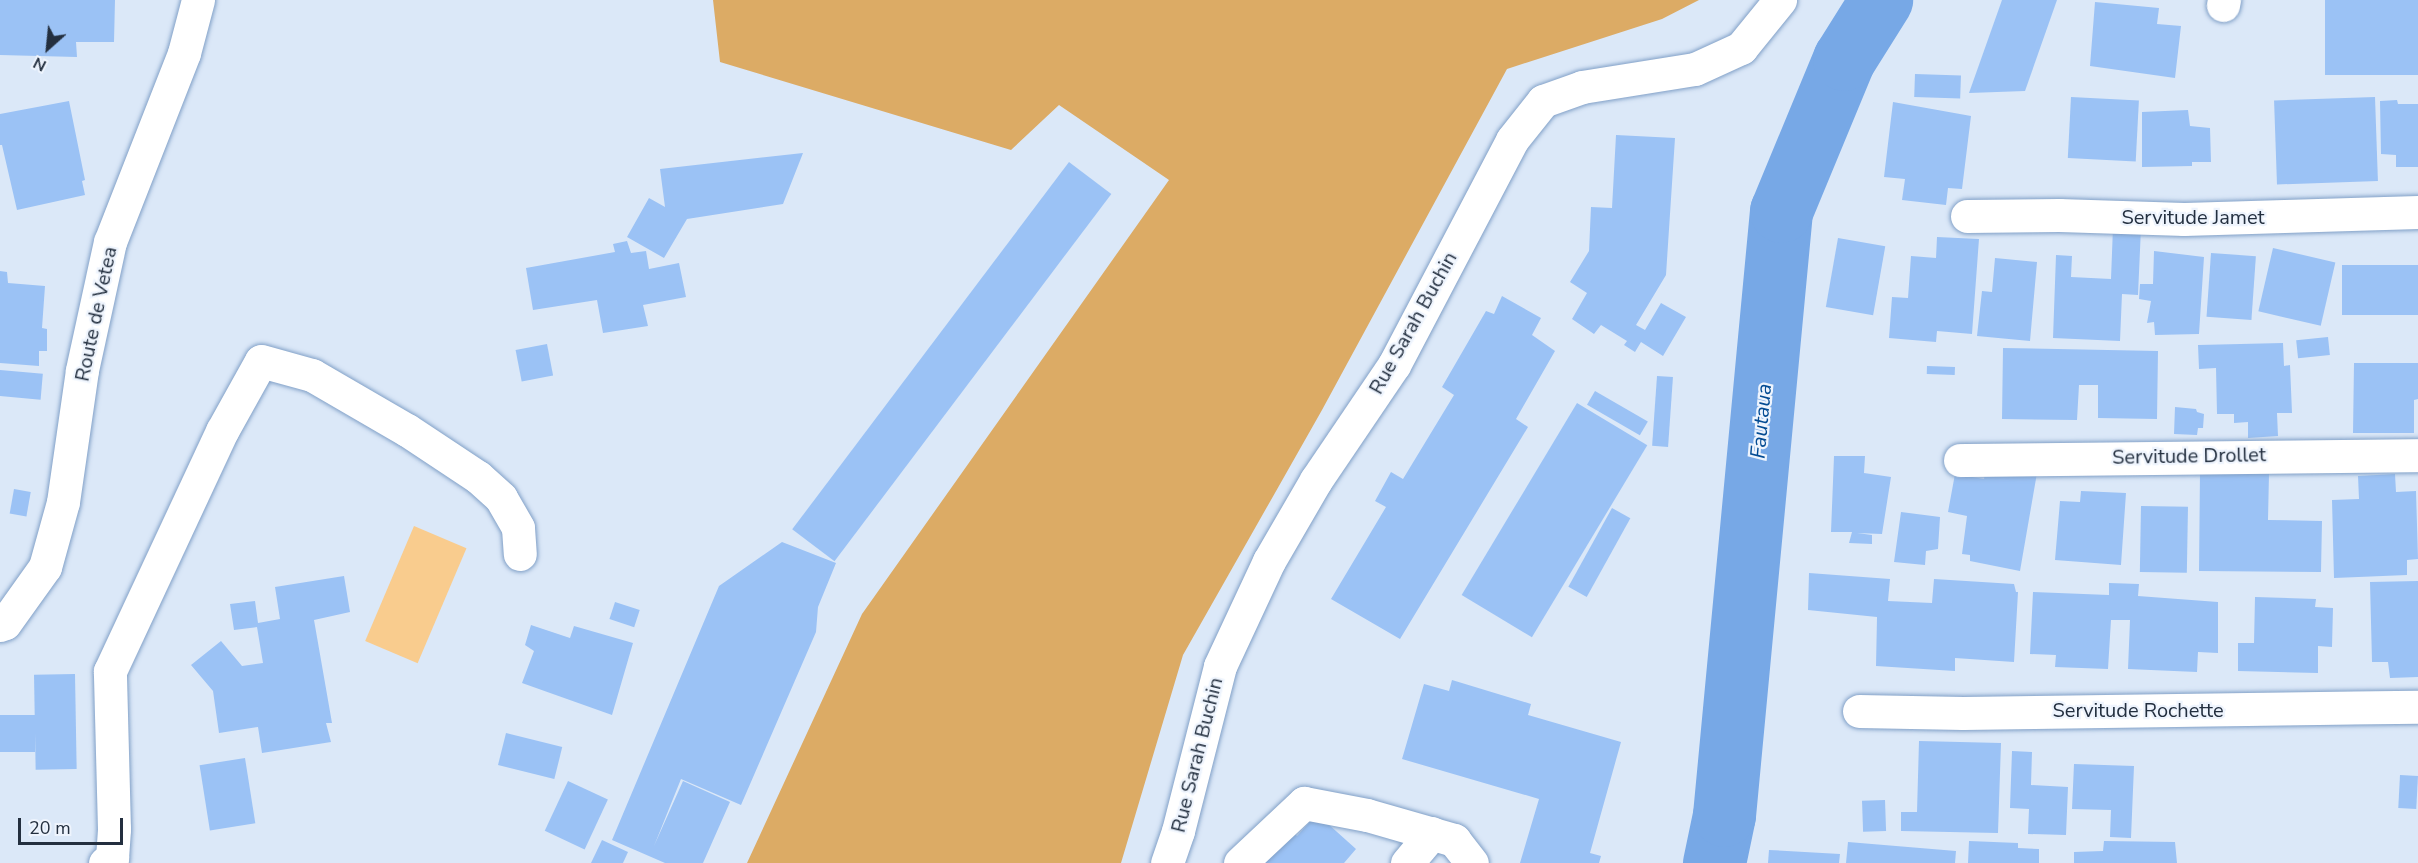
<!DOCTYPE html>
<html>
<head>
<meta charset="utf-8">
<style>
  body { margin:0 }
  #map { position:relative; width:2418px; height:863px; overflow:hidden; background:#dbe8f8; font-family:"Nunito Sans",sans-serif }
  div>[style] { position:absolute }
  .green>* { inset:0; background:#f9cc8e; transform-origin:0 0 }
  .forest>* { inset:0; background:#dcab65 }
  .river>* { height:63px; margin:-31.5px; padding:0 31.5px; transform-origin:31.5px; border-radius:31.5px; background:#77a8e6 }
  .building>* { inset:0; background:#9bc2f5; transform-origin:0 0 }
  .roads { filter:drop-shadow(0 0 2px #81a0c7) drop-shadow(0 0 2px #81a0c7) }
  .minor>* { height:33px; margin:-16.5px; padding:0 16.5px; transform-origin:16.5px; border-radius:16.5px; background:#fff }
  span { translate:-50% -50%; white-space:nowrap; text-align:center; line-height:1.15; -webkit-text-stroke:4.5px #eef4fd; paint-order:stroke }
  .street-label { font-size:20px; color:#232f3f }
  .water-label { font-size:21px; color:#034b93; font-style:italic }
  .north { position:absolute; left:18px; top:18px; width:60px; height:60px; -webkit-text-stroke:4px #eef4fd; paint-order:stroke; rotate:207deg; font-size:16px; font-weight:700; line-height:24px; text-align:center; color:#232f3f }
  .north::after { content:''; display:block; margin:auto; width:21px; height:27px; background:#232f3f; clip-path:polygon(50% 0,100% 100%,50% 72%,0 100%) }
  .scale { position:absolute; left:18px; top:818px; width:105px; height:27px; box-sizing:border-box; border:3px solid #232f3f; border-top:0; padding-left:8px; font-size:18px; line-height:21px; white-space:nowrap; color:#232f3f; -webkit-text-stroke:4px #eef4fd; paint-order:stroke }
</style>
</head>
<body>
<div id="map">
  <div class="green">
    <div style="left:414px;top:526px;width:57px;height:125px;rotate:23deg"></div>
  </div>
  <div class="forest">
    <div style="clip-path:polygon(713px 0,1699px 0,1662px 19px,1507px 69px,1322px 410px,1183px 655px,1121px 863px,747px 863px,862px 614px,1169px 180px,1059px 105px,1011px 150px,720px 62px)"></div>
  </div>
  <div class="river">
    <div style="left:1714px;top:863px;width:49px;rotate:-78.2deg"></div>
    <div style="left:1724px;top:815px;width:607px;rotate:-84.61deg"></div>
    <div style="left:1781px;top:211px;width:165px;rotate:-67.5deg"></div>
    <div style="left:1844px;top:59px;width:70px;rotate:-57.9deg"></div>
  </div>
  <div class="building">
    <div style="clip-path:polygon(0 0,115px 0,114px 42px,76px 42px,77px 57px,0 55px)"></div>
    <div style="clip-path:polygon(2002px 0,2057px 0,2025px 91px,1969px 93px)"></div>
    <div style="left:2325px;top:0;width:93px;height:75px"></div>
    <div style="clip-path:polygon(2095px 2px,2159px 8px,2157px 24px,2181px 26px,2175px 78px,2090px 66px)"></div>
    <div style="left:1915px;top:74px;width:46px;height:23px;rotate:2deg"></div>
    <div style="left:2071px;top:97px;width:68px;height:61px;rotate:3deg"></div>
    <div style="left:2375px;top:97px;width:84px;height:101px;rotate:88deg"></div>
    <div style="clip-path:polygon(2397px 100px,2398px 104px,2418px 104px,2418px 167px,2396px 167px,2396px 155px,2381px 154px,2380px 101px)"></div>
    <div style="clip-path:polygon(69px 101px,85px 180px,82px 181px,85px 195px,17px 210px,2px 145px,0 145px,0 114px)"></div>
    <div style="clip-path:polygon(1893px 102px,1971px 116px,1962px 189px,1948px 188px,1946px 205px,1902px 200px,1905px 179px,1884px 177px)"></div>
    <div style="clip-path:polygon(2188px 110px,2190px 126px,2210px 128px,2211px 162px,2192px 162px,2192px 166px,2142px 167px,2142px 112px)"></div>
    <div style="clip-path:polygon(1616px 135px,1675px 138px,1666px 275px,1636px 325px,1645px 330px,1661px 303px,1686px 317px,1663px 356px,1641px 342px,1635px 352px,1624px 345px,1627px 341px,1601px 325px,1594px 334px,1572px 319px,1587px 293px,1570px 282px,1589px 251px,1591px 207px,1612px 208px)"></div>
    <div style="clip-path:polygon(803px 153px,783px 204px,687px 219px,664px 258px,627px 237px,649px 198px,665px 207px,660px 169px)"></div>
    <div style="left:1069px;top:162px;width:53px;height:460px;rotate:37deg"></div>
    <div style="clip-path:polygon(2113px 227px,2141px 228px,2138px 295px,2122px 294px,2120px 341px,2053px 338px,2056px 255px,2072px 256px,2071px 277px,2111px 279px)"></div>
    <div style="clip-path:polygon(1937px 237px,1979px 239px,1972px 334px,1937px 331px,1936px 342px,1889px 338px,1892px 297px,1908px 298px,1911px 256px,1936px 258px)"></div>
    <div style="left:1838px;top:238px;width:48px;height:70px;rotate:10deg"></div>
    <div style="clip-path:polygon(627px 241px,631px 253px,646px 251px,649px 269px,679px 263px,686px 297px,643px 305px,648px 326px,603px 333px,597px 300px,533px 310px,526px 268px,615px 252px,613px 244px)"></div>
    <div style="left:2273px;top:248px;width:64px;height:65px;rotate:13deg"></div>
    <div style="clip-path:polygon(2154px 251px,2204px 257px,2199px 334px,2155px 335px,2154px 322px,2147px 323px,2151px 301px,2139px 299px,2140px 284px,2153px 284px)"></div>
    <div style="left:2211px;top:253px;width:45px;height:64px;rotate:4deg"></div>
    <div style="clip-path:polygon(1995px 258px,2037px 262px,2030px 341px,1977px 336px,1982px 291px,1992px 292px)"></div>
    <div style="left:2342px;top:265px;width:76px;height:50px"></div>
    <div style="clip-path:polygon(0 271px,7px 272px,8px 283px,45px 286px,42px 328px,47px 329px,47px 351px,39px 351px,39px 366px,0 363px)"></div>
    <div style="clip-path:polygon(1502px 296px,1541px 318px,1532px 335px,1555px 351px,1516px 419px,1528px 427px,1400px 639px,1331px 599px,1386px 507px,1375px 501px,1391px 472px,1403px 479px,1454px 395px,1442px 387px,1486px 311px,1494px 314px)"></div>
    <div style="left:2328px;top:337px;width:18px;height:32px;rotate:84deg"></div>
    <div style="clip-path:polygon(2283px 343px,2284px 366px,2290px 365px,2292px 413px,2277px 413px,2278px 436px,2248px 438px,2248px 422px,2234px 423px,2234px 414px,2217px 414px,2216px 368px,2199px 369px,2198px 345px)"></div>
    <div style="left:547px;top:344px;width:32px;height:32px;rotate:79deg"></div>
    <div style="clip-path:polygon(2003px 348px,2158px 351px,2157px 419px,2098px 418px,2098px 385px,2079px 385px,2077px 420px,2002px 419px)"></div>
    <div style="clip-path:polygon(2354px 363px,2418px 363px,2418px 399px,2414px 400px,2414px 433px,2353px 433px)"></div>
    <div style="left:1927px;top:366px;width:28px;height:8px;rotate:2deg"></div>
    <div style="left:0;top:370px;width:43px;height:26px;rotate:5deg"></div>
    <div style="left:1657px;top:376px;width:16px;height:70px;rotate:4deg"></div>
    <div style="left:1595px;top:391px;width:61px;height:16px;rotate:30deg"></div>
    <div style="left:1577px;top:403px;width:82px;height:224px;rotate:31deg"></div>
    <div style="clip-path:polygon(2175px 407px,2196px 409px,2197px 412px,2204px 414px,2203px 428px,2198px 428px,2197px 435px,2174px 434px)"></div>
    <div style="clip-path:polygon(1834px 456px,1865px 456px,1864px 473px,1891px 477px,1882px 534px,1857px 533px,1872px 535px,1872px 544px,1849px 543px,1852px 532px,1831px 532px)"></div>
    <div style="clip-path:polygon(2200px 472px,2269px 474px,2268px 520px,2322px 521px,2321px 572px,2199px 571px)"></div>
    <div style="clip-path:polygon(2037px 473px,2020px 571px,1970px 561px,1970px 555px,1962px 554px,1967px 516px,1948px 512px,1955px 474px,1984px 479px,1985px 474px)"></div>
    <div style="clip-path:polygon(2395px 474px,2396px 492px,2416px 491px,2418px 559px,2407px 560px,2407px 575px,2334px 578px,2332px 500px,2359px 499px,2358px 476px)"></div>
    <div style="left:14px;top:489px;width:17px;height:25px;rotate:10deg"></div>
    <div style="clip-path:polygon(2081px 491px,2126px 493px,2121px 565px,2055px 560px,2060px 501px,2080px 502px)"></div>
    <div style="left:2141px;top:506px;width:47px;height:66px;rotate:1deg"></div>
    <div style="left:1612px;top:508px;width:21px;height:90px;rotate:29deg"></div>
    <div style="clip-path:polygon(1901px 512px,1940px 517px,1938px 549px,1926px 551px,1925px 565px,1894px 562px)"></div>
    <div style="clip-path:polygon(782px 542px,836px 563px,818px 607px,816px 632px,741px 805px,681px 779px,654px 846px,683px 781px,730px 802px,703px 863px,665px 863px,612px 840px,719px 586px)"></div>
    <div style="clip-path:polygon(1809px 573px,1890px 579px,1888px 601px,1932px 603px,1934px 579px,2014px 584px,2016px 592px,2018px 592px,2014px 662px,1955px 658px,1955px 671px,1876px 666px,1877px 617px,1808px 610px)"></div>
    <div style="clip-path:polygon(344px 576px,350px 612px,314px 620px,332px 723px,326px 723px,331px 742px,262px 753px,258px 727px,219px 733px,213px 691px,191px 665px,221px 641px,242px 666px,263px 663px,257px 627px,234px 630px,230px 604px,255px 601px,258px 623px,280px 619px,275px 587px)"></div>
    <div style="clip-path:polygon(2418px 581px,2418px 677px,2390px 678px,2388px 662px,2372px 662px,2370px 582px)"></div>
    <div style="clip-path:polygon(2109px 583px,2139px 584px,2138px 596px,2218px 602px,2218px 653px,2198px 652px,2197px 672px,2128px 669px,2130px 620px,2111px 620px,2108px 669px,2055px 667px,2056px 655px,2030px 654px,2033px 592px,2109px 595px)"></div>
    <div style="clip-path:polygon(2255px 597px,2316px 599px,2315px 607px,2333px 608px,2332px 647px,2318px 646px,2318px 673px,2238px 671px,2238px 643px,2254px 643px)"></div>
    <div style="left:615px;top:602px;width:26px;height:18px;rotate:18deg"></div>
    <div style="clip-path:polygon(531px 625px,570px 638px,574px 626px,633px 643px,612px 715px,522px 683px,534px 651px,525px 645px)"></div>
    <div style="left:75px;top:674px;width:95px;height:41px;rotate:89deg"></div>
    <div style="clip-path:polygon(1452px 680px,1531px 704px,1528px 715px,1621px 742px,1590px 853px,1601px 856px,1599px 863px,1520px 863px,1539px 799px,1402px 759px,1424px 684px,1449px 691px)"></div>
    <div style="left:35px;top:715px;width:37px;height:35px;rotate:90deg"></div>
    <div style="left:506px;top:733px;width:58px;height:33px;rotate:14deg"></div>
    <div style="clip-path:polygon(1919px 741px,2001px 743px,1998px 833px,1901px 831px,1901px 812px,1917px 812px)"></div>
    <div style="clip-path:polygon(2012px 751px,2032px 752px,2031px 785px,2068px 787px,2066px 835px,2028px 834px,2029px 809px,2010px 808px)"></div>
    <div style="left:245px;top:758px;width:66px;height:46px;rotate:81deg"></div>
    <div style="clip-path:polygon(2074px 764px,2134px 766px,2131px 838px,2110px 837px,2111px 810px,2072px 809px)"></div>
    <div style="left:2400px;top:775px;width:18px;height:33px;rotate:3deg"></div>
    <div style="left:568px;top:781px;width:44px;height:55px;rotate:25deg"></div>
    <div style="left:1885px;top:800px;width:31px;height:23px;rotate:88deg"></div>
    <div style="clip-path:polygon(1317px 814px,1356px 849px,1344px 863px,1251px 863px,1285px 825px,1297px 836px)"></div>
    <div style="clip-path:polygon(602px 840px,628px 852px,623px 863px,591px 863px)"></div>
    <div style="clip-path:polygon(1969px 841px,2018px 843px,2018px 848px,2039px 849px,2039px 863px,1968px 863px)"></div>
    <div style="clip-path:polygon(2104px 841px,2175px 842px,2177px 863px,2074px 863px,2074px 852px,2103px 851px)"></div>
    <div style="clip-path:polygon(1848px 842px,1956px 851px,1955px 863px,1846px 863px)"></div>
    <div style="clip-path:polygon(1769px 850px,1840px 854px,1839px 863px,1768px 863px)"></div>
  </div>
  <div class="roads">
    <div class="minor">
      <div style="left:2223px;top:5px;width:5px;rotate:-79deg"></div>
      <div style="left:1967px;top:216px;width:92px;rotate:-0.6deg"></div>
      <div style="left:2059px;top:215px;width:125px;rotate:1.8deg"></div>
      <div style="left:2184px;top:219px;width:234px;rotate:-1.7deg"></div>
      <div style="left:1960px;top:460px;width:458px;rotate:-0.6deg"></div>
      <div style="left:0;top:625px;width:5px;rotate:-22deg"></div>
      <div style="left:5px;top:623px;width:69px;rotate:-54.5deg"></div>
      <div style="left:45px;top:567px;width:67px;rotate:-74.5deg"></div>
      <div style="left:63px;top:502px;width:133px;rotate:-81.8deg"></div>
      <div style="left:82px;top:370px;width:131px;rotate:-77.7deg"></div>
      <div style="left:110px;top:242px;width:203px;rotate:-68.6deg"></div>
      <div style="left:184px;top:53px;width:55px;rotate:-75.2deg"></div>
      <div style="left:1859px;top:711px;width:104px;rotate:1.1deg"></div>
      <div style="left:1963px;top:713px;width:455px;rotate:-0.8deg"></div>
      <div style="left:105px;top:863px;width:9px;rotate:-36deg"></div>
      <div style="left:112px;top:858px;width:29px;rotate:-86deg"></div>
      <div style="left:114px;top:829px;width:158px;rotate:-91.5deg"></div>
      <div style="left:110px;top:671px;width:265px;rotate:-65deg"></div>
      <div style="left:222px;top:431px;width:80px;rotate:-60.9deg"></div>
      <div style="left:261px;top:361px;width:53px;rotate:15.4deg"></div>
      <div style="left:312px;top:375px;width:110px;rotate:30.1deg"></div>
      <div style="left:407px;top:430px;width:85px;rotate:33.5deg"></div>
      <div style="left:478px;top:477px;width:31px;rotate:42deg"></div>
      <div style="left:501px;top:498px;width:34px;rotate:60deg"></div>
      <div style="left:518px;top:528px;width:26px;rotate:86deg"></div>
      <div style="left:1167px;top:863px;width:34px;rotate:-71deg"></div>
      <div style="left:1178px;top:831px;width:170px;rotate:-75.7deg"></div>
      <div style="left:1220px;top:666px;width:116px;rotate:-65deg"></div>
      <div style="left:1269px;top:561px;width:94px;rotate:-59.9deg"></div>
      <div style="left:1316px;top:480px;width:139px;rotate:-55.9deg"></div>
      <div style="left:1394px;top:365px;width:254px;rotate:-62.3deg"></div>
      <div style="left:1512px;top:140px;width:50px;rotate:-51.5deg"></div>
      <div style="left:1543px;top:101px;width:41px;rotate:-19.7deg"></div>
      <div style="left:1582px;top:87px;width:114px;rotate:-9.1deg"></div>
      <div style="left:1695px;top:69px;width:51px;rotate:-24.5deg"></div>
      <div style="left:1741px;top:48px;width:62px;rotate:-50.9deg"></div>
      <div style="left:1240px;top:863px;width:88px;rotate:-43.2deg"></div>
      <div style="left:1304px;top:803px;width:64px;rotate:10.8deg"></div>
      <div style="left:1367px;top:815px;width:91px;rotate:16deg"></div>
      <div style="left:1454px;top:840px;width:29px;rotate:52deg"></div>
      <div style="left:1407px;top:863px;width:39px;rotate:-50deg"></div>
    </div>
  </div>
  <div class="street-label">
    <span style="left:2193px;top:217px">Servitude Jamet</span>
    <span style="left:96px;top:314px;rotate:-78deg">Route de Vetea</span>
    <span style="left:1413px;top:323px;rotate:-61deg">Rue Sarah Buchin</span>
    <span style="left:2189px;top:456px;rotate:-1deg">Servitude Drollet</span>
    <span style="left:2138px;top:710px">Servitude Rochette</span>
    <span style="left:1197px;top:755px;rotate:-76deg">Rue Sarah Buchin</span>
  </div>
  <div class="water-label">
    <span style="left:1761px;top:421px;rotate:-85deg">Fautaua</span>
  </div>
  <div class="north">N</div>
  <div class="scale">20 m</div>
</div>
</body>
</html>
